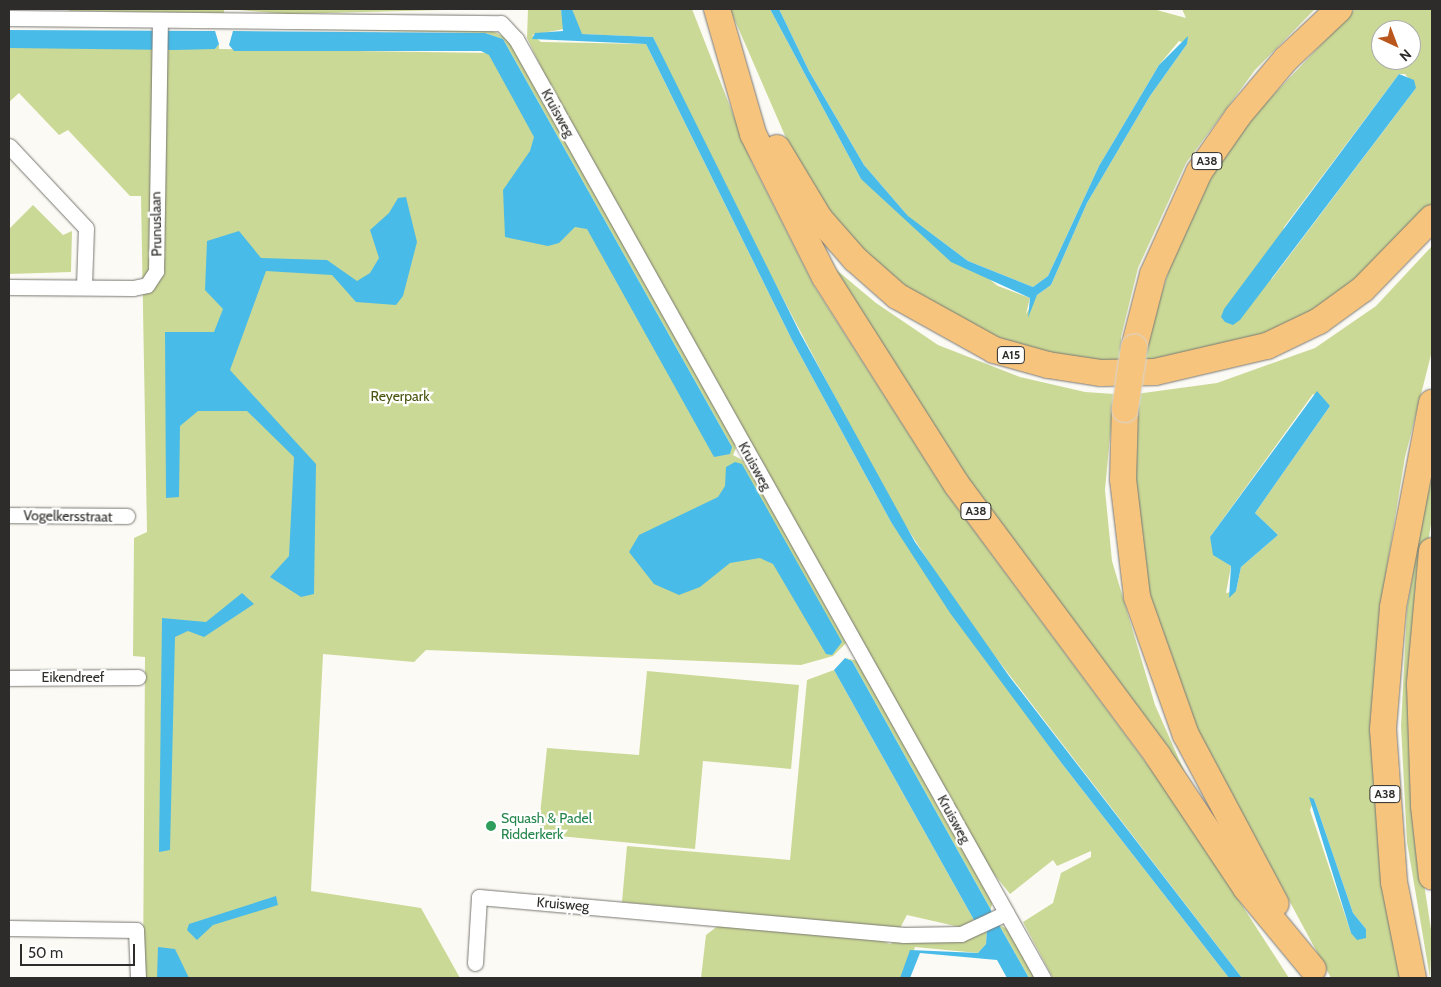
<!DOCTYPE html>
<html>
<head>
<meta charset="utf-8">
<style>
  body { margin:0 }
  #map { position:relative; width:1441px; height:987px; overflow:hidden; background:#fcfaf4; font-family:Cabin,sans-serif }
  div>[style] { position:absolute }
  .green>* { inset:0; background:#cbd996 }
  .water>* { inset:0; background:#49bbe9 }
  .roads { filter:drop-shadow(0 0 1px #797771) drop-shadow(0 0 1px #797771) }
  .minor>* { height:15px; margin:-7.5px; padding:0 7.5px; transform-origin:7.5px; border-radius:7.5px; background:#fff }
  .motorway>* { height:26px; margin:-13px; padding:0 13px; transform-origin:13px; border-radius:13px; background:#f7c47e }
  .bridges { filter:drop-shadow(0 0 1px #d5d5d4) drop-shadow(0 0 1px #d5d5d4) }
  .motorway-bridge>* { height:26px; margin:-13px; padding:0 13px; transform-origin:13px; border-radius:13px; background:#f7c47e }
  .dots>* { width:14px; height:14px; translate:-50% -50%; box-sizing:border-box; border:2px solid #fff; border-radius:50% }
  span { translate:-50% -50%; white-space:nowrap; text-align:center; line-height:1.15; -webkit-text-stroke:4.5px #fff; paint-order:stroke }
  .shield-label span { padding:1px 4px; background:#fff; border:1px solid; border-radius:4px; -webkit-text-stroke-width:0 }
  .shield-label { font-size:12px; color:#2d2c2a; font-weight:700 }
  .street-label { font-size:14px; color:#2d2c2a }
  .park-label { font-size:14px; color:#4a540f }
  .leisure-label { font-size:14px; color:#27864d }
  .left { translate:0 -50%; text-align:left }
  .frame { position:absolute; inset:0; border:10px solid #2d2c2a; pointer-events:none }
  .north { position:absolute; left:1371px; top:20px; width:50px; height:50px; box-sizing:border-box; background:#fff; border:1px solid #ababaa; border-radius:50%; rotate:137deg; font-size:14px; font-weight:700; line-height:20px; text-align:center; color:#2d2c2a }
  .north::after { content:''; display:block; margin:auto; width:18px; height:22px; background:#b9571d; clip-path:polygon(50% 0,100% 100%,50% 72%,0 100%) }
  .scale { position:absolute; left:20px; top:944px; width:115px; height:22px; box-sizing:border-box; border:2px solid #2d2c2a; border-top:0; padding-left:6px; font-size:15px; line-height:18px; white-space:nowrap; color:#2d2c2a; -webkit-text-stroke:4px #fff; paint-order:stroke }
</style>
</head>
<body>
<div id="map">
  <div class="green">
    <div style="clip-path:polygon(65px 9px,224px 9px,224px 13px,70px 11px)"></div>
    <div style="clip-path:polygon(227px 9px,482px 9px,286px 14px)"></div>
    <div style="clip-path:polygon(528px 9px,561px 9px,564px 29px,532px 35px,541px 42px,646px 44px,792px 340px,891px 522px,1063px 765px,1229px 978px,1053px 978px,1023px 922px,1053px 903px,1061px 873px,1091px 857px,1091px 851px,1057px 866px,1053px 860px,1010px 894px,990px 869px,542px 69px,527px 38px)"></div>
    <div style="clip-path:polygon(572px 9px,692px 9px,752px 163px,814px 286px,947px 494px,1178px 806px,1289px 978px,1242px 978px,958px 608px,888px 498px,719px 177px,653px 37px,580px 34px)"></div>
    <div style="clip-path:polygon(730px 9px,770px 9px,861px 179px,998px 286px,1030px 298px,1026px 314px,1037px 295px,1051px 285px,1087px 203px,1150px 96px,1187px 44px,1179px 41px,1159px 65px,1099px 166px,1048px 276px,1033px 287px,968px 261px,908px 216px,864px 165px,809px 71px,779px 9px,1153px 9px,1186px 18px,1182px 9px,1315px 9px,1255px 70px,1186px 163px,1138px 268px,1121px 337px,1121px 361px,1070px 359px,1010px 342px,964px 324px,893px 279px,843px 230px,812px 186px,793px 154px)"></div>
    <div style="clip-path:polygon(evenodd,1355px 9px,1432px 9px,1432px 205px,1325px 307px,1234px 349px,1140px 361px,1190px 205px,1240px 130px,1355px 9px,1381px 30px,1411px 30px,1411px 60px,1381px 60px,1381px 30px,1355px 9px,1399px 74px,1405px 74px,1416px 88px,1271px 280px,1284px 227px,1399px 74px)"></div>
    <div style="clip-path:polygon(483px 26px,506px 38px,514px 47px,737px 446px,733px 455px,746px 462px,846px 643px,833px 656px,801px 665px,426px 650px,414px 662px,323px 654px,311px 891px,421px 908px,460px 978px,143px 978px,145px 657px,133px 656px,134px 538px,147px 532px,141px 196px,130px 196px,68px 130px,59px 135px,19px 93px,9px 102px,9px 46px,215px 49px,219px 44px,219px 49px,492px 53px,732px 447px,503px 39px,485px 33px,233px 28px)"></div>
    <div style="clip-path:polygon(33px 205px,63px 235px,72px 231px,71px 272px,9px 274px,9px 229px)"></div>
    <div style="clip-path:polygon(evenodd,1432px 246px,1432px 351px,1405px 457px,1380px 610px,1403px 978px,1331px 978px,1193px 723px,1148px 602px,1131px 486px,1136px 394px,1217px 383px,1315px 348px,1376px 306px,1432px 246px,1313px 394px,1330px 406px,1255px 513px,1278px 535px,1241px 567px,1236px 591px,1226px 593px,1231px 566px,1214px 555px,1210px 537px,1313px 394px,1432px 246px,1314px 799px,1353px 913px,1366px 929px,1351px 933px,1310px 810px,1314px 799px)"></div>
    <div style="clip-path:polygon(827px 262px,876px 303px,938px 345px,1020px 377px,1085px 392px,1114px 394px,1105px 490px,1112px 561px,1155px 705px,1186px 775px,1005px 539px)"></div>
    <div style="clip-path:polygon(1432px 458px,1432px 517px,1426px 558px,1421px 864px,1432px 936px,1430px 978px,1407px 842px,1401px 726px,1407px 609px)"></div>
    <div style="clip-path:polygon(845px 658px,859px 661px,993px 901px,989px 915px,991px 910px,852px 661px)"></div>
    <div style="clip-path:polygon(834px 670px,974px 920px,964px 928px,907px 915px,900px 928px,622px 902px,627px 846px,790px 860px,807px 680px)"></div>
    <div style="clip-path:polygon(647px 671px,799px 685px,791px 769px,703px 761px,695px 849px,538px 834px,547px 748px,639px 755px)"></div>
    <div style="clip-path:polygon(719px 925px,877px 939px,890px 944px,898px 939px,987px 928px,986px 944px,978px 953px,915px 947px,904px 978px,701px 978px,706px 935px)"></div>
    <div style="clip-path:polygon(999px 925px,1008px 929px,1036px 978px,1029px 978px)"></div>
  </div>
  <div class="water">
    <div style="clip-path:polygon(561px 9px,572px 9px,582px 34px,653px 37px,800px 333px,915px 542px,1009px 676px,1242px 978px,1229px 978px,1063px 765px,950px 613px,891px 522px,792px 340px,646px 44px,532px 39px,535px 33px,563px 31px)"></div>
    <div style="clip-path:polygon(770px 9px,779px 9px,809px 71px,864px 165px,908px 216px,968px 261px,1033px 287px,1048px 276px,1099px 166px,1159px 65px,1188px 36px,1187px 44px,1150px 96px,1087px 203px,1051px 285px,1037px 295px,1028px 318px,1030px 298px,951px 262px,861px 179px)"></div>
    <div style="clip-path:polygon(9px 30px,215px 31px,219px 44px,215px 49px,175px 50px,9px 48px)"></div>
    <div style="clip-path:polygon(233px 31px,485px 33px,503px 39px,732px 447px,730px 454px,714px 457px,587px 229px,575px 227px,559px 243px,548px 246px,505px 237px,503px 190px,530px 151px,534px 137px,489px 55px,481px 51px,234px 51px,229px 45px)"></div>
    <div style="clip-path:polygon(1399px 74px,1414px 80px,1416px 88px,1240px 320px,1233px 325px,1225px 322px,1221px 317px,1224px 309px)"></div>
    <div style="clip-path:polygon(406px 197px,417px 242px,403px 296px,396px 305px,356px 302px,332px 275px,266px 271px,230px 370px,316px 464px,314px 594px,301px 597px,270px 577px,289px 556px,294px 457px,247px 411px,198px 411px,180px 426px,179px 497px,166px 498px,165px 332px,214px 332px,223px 309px,205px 290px,207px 241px,239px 231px,261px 258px,327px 260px,357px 281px,370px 273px,379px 258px,370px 230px,389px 213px,398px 198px)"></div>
    <div style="clip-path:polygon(1317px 391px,1330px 406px,1255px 513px,1278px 535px,1241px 567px,1236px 591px,1229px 598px,1231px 566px,1213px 555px,1210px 537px)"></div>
    <div style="clip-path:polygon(735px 462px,742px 464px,842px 642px,832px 655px,826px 654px,773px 564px,760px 558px,730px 563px,700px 587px,679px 595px,654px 584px,629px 552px,639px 535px,718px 497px,725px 486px,726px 467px)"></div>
    <div style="clip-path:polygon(242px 593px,254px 604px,204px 637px,188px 631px,175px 637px,170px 850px,159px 852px,162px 618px,206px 622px)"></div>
    <div style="clip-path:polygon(845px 658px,852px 661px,991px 910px,994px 924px,999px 925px,1029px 978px,1007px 978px,997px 960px,920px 953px,910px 978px,900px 978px,910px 950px,978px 953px,986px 944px,987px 928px,974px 920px,834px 670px)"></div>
    <div style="clip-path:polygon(1309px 797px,1314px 799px,1353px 913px,1366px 929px,1366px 938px,1357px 940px,1351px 933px)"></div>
    <div style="clip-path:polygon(276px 896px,278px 905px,213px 925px,197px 940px,187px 930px,189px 924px)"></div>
    <div style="clip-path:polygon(158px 947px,175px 949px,189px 978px,157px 978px)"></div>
  </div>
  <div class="roads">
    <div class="minor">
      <div style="left:9px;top:18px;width:492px;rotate:0.6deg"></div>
      <div style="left:501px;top:23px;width:22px;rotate:47deg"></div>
      <div style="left:516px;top:39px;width:1077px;rotate:60.7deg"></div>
      <div style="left:9px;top:146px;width:112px;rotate:46.8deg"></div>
      <div style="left:86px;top:228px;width:58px;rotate:92deg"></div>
      <div style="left:9px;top:287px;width:124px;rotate:0.5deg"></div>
      <div style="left:133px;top:288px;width:14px;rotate:-12deg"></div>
      <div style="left:147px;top:285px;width:17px;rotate:-57deg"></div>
      <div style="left:156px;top:271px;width:251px;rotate:-89.1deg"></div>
      <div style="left:9px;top:515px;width:118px;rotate:0.5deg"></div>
      <div style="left:9px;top:678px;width:129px;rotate:-0.4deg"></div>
      <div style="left:9px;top:928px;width:127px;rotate:0.9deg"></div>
      <div style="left:136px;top:930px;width:48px;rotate:87.6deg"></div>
      <div style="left:475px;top:963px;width:66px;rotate:-86.5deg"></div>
      <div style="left:479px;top:897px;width:427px;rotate:5.1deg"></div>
      <div style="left:904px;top:935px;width:57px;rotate:-1deg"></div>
      <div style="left:961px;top:934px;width:50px;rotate:-25deg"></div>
    </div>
    <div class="motorway">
      <div style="left:717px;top:9px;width:130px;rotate:73.9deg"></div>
      <div style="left:753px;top:134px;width:160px;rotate:63.3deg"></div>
      <div style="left:825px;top:277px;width:246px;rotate:57.6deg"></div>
      <div style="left:957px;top:485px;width:337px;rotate:53.4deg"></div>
      <div style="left:1158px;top:756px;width:159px;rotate:56.3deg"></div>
      <div style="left:1246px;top:888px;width:105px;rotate:50.4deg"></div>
      <div style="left:777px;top:148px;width:82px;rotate:59deg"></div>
      <div style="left:819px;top:218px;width:55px;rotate:48.7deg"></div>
      <div style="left:855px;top:259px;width:56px;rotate:41.4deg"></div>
      <div style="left:897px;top:296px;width:111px;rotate:29.1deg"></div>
      <div style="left:994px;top:350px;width:56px;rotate:15.5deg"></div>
      <div style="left:1048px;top:365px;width:54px;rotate:8.6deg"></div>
      <div style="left:1101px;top:373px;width:54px;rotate:-1.1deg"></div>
      <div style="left:1155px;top:372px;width:115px;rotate:-13.1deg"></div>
      <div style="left:1267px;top:346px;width:58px;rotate:-25.7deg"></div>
      <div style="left:1319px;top:321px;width:54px;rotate:-36deg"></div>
      <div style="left:1363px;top:289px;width:99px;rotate:-45.8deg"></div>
      <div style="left:1134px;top:348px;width:76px;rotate:-75.6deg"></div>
      <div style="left:1153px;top:274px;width:112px;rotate:-65.7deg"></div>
      <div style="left:1199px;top:172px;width:68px;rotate:-55.1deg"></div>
      <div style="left:1238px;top:116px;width:75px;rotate:-49.9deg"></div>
      <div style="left:1286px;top:59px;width:73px;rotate:-43.3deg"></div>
      <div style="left:1125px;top:409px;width:70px;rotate:91.6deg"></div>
      <div style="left:1123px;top:479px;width:119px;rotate:83.2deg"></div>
      <div style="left:1137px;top:597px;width:146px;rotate:70.5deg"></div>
      <div style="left:1186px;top:735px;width:191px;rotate:62deg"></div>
      <div style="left:1432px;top:551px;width:134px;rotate:95.2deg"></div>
      <div style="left:1420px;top:684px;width:122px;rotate:88.1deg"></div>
      <div style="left:1424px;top:806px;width:71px;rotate:83.6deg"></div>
      <div style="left:1413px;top:978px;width:98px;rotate:-101.2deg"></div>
      <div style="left:1394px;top:882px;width:153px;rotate:-94.1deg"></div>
      <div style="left:1383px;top:729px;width:122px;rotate:-85.3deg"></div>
      <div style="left:1393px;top:607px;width:208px;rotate:-79.2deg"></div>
    </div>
  </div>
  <div class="bridges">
    <div class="motorway-bridge">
      <div style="left:1125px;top:409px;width:62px;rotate:-81.6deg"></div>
    </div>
  </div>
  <div class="dots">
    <div style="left:491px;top:826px;background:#2e9e5b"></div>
  </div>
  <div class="shield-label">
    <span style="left:1207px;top:161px">A38</span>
    <span style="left:1011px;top:355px">A15</span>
    <span style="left:976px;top:511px">A38</span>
    <span style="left:1385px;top:794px">A38</span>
  </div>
  <div class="street-label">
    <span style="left:558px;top:113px;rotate:61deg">Kruisweg</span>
    <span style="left:156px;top:224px;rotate:-91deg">Prunuslaan</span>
    <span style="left:755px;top:466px;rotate:61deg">Kruisweg</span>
    <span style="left:68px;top:516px;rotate:1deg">Vogelkersstraat</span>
    <span style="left:73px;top:677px">Eikendreef</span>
    <span style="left:954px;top:819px;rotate:61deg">Kruisweg</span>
    <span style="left:563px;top:904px;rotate:5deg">Kruisweg</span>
  </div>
  <div class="park-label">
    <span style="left:400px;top:396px">Reyerpark</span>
  </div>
  <div class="leisure-label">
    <span class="left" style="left:501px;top:826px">Squash &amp; Padel<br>Ridderkerk</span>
  </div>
  <div class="frame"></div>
  <div class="north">N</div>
  <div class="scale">50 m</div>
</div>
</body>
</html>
